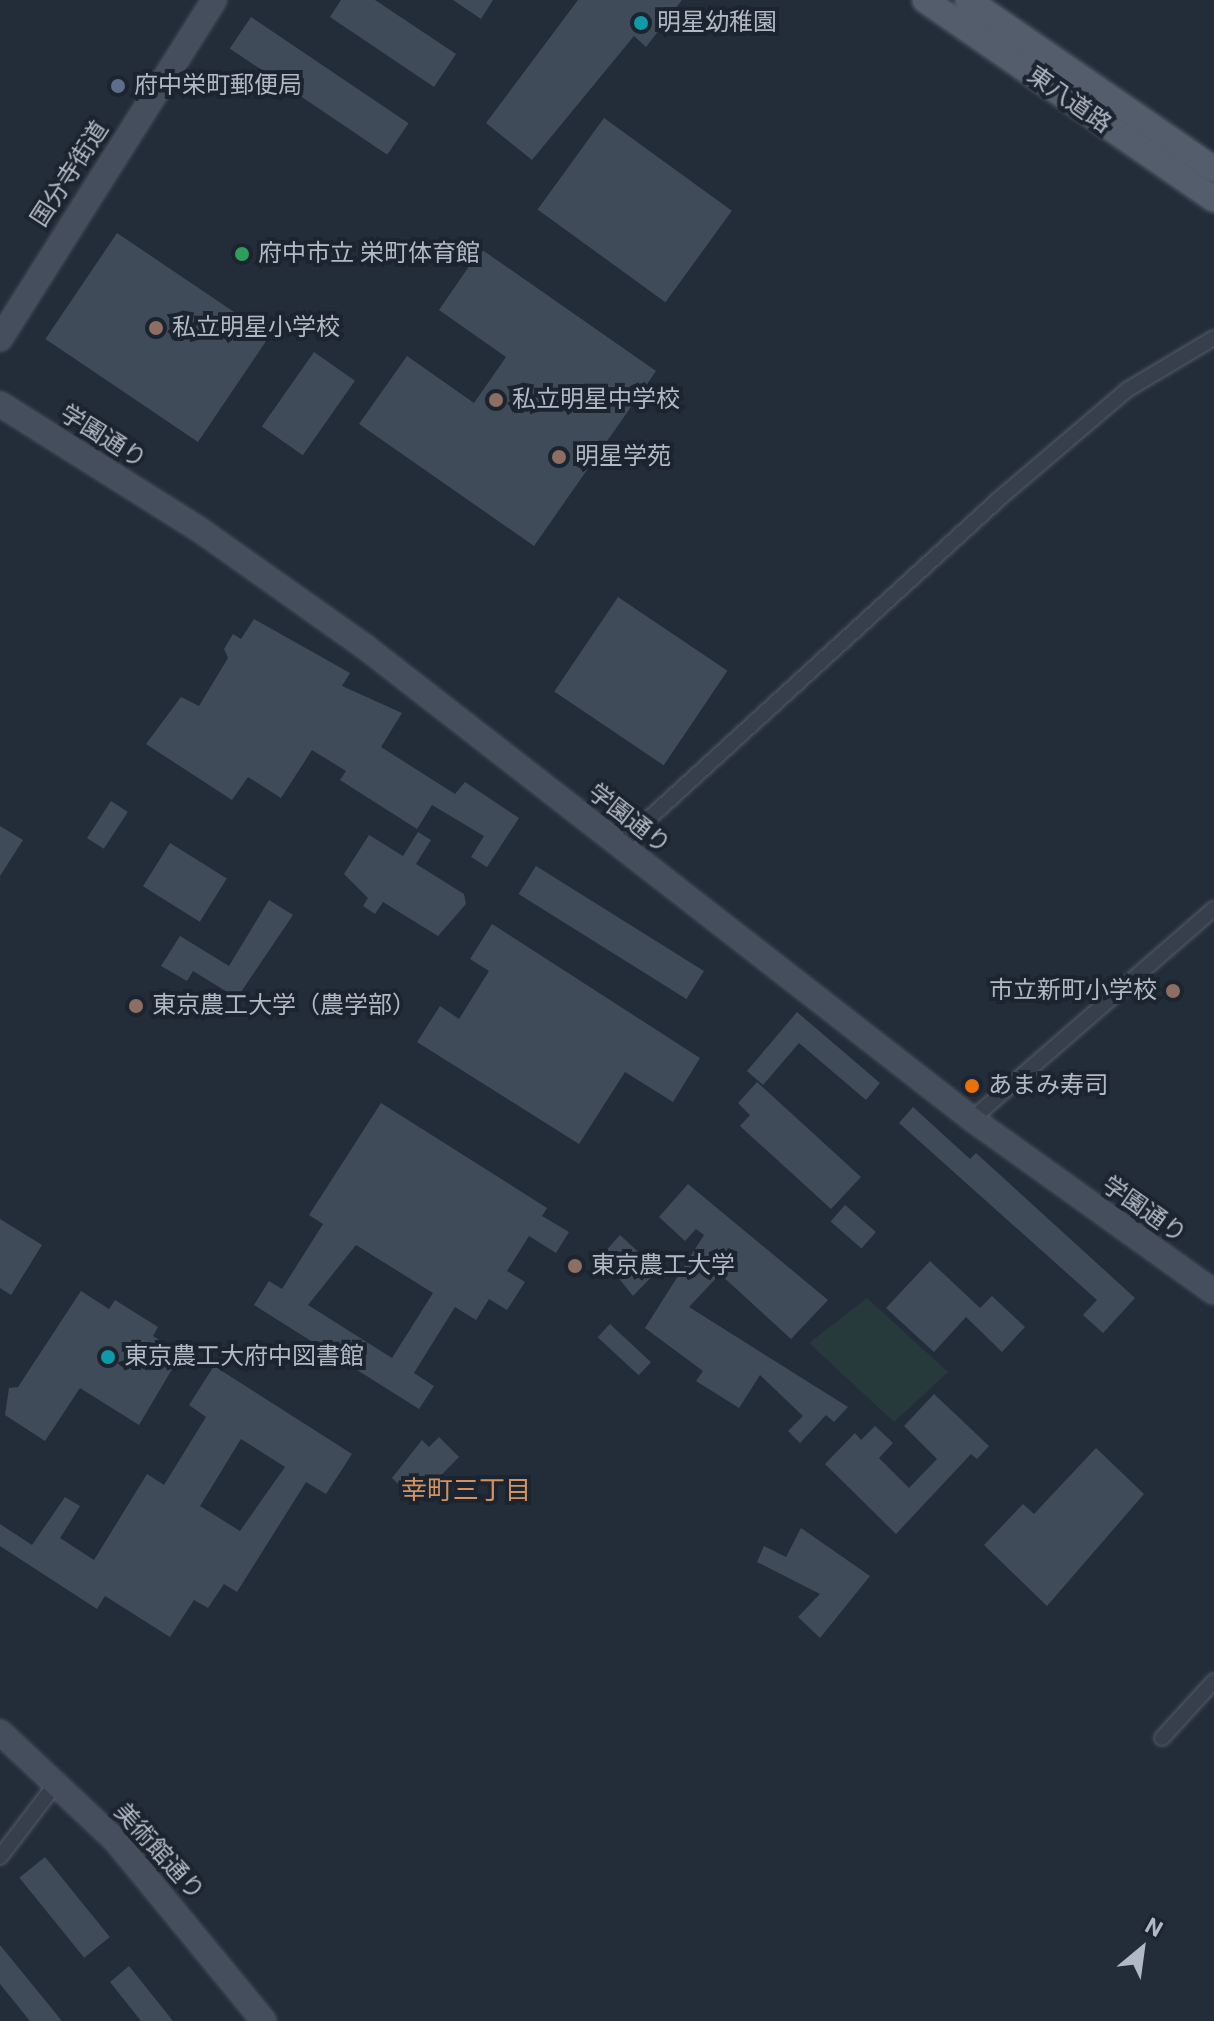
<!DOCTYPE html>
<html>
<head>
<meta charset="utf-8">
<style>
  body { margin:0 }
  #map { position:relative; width:1214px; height:2021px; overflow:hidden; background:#232d3a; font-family:Roboto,"Noto Sans JP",sans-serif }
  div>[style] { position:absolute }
  .green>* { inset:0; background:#263a3c }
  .building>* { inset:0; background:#3f4b59; transform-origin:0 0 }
  .roads { filter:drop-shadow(0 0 2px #555c68) drop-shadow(0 0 2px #555c68) }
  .street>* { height:14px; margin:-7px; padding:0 7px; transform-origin:7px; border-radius:7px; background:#363f4b }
  .secondary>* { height:22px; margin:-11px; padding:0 11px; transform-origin:11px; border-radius:11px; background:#454e5d }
  .primary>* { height:24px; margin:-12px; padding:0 12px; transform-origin:12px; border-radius:12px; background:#545d6b }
  .dots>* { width:22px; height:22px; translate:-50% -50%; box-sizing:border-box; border:4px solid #1c242f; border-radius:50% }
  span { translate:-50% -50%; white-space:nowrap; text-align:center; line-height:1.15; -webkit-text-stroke:8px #1c242f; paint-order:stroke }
  .poi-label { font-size:24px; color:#b2b9c6 }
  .left { translate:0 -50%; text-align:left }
  .right { translate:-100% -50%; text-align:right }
  .street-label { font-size:24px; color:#b2b9c6 }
  .neighbourhood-label { font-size:26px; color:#d19362 }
  .north { position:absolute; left:1102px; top:1909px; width:80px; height:80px; -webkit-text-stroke:6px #1c242f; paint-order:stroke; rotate:29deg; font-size:22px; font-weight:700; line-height:32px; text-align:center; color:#b2b9c6 }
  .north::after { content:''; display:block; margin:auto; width:28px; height:36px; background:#b2b9c6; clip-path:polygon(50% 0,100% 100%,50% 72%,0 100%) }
</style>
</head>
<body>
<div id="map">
  <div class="green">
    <div style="clip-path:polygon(867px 1298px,948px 1372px,894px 1422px,809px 1343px)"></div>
  </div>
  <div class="building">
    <div style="clip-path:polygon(341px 0,375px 0,456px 54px,434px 87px,330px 17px)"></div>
    <div style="clip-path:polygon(453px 0,493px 0,481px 19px)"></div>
    <div style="clip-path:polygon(578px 0,682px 0,646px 47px,634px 36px,532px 160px,486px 123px)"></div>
    <div style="left:251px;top:17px;width:190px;height:38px;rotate:34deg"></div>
    <div style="left:604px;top:118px;width:158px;height:113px;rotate:36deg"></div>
    <div style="left:117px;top:233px;width:184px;height:128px;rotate:34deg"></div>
    <div style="clip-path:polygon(481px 249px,656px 371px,534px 546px,359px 424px,407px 356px,474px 403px,506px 357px,439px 310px)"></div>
    <div style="left:314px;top:352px;width:50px;height:91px;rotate:35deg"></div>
    <div style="left:618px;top:597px;width:132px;height:114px;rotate:34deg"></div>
    <div style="clip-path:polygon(254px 619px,350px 673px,342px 686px,402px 713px,381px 747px,455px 794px,465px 782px,519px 818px,487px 867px,471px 857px,484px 836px,432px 805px,417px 829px,340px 780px,346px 771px,312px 750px,281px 798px,248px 777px,232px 800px,146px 744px,181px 697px,199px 706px,228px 658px,224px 649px,233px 634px,241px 639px)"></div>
    <div style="left:111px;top:801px;width:20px;height:44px;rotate:33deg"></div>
    <div style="clip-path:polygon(0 826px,23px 840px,0 876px)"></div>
    <div style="clip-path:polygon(418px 832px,431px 840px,416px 864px,464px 894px,466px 904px,438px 936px,383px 902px,375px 914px,363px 906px,368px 898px,344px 874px,369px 835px,403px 856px)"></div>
    <div style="left:170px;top:843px;width:67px;height:51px;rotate:32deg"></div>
    <div style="left:536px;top:866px;width:198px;height:33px;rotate:32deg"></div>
    <div style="clip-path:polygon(269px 900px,293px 915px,237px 998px,193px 971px,187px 981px,161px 966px,180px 936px,229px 966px)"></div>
    <div style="clip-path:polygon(492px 924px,700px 1058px,673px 1102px,625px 1072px,579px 1144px,417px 1042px,440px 1006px,459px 1019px,489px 971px,470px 959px)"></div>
    <div style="clip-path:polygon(797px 1012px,880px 1083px,866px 1100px,799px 1043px,763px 1085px,747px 1071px)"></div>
    <div style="clip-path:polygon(757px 1082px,861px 1177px,831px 1209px,740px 1126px,750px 1115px,738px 1103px)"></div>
    <div style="clip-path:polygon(evenodd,381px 1103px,547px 1208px,542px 1216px,569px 1232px,556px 1253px,529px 1236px,507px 1271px,525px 1282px,507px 1310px,489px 1299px,476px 1320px,455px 1307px,414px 1373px,434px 1386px,419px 1409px,254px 1305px,269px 1281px,282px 1289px,323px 1224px,309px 1215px,381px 1103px,356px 1245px,433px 1293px,392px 1358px,308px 1305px,356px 1245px)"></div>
    <div style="clip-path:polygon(913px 1107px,970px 1159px,976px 1153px,1135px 1298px,1103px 1333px,1083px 1315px,1097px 1300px,899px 1123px)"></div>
    <div style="clip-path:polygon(688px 1184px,828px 1300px,791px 1339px,720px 1274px,689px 1307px,848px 1407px,834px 1422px,826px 1415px,800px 1443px,788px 1431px,803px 1416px,760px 1375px,739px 1408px,696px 1381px,703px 1371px,645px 1328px,704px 1235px,696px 1229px,685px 1241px,659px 1217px)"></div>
    <div style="left:845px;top:1205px;width:41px;height:22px;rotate:41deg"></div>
    <div style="clip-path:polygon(0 1219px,42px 1245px,11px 1295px,0 1288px)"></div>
    <div style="clip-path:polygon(620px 1235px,658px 1270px,633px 1296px,601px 1256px)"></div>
    <div style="clip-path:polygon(930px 1261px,980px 1308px,992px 1296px,1025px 1327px,1002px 1352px,966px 1317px,934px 1352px,886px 1308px)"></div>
    <div style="clip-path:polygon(81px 1291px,109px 1309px,115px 1300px,158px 1327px,153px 1336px,181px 1354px,139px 1425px,80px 1388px,45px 1441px,5px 1415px,9px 1388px,18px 1387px)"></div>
    <div style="left:610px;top:1324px;width:56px;height:18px;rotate:43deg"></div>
    <div style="clip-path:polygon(evenodd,214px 1366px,352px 1454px,326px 1494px,306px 1482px,237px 1592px,224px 1584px,208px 1608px,194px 1600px,170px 1637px,105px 1596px,97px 1609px,0 1546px,0 1524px,32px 1545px,65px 1497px,80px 1506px,60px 1538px,94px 1560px,147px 1474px,164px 1485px,206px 1417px,189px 1405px,214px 1366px,241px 1439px,285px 1467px,240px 1531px,200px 1506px,241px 1439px)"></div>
    <div style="clip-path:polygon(934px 1394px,989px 1446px,977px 1459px,971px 1454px,896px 1534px,825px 1464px,855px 1433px,861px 1440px,875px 1426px,893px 1443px,879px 1458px,909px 1488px,937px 1459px,904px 1426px)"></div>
    <div style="clip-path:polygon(439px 1437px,459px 1457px,416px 1501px,392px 1478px,422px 1440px,429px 1447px)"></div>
    <div style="clip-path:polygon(1096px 1448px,1144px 1494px,1047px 1606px,984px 1545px,1023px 1504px,1034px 1514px)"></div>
    <div style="clip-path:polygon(801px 1528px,870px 1576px,820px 1638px,798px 1617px,820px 1594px,757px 1562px,764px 1546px,786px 1557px)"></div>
    <div style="left:45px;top:1857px;width:103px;height:33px;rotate:51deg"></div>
    <div style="clip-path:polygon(0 1945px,62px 2021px,30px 2021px,0 1984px)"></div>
    <div style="clip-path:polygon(129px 1966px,173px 2021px,141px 2021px,110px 1982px)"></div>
  </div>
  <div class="roads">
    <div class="street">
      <div style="left:621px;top:844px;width:513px;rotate:-42.39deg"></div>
      <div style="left:1000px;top:498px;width:167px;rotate:-40.4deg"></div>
      <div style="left:1127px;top:390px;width:101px;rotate:-30.9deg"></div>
      <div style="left:972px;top:1119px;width:320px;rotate:-41deg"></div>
      <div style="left:1162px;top:1738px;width:77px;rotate:-47.6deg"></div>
      <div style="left:0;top:1857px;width:96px;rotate:-52.7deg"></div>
    </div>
    <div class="secondary">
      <div style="left:0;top:339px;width:401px;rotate:-57.7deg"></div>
      <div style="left:0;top:404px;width:236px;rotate:32.2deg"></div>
      <div style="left:200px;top:530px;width:201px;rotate:35.3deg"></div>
      <div style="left:364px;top:646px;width:770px;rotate:37.88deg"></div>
      <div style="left:972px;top:1119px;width:297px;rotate:35.6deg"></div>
      <div style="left:0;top:1732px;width:159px;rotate:43.2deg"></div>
      <div style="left:116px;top:1841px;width:233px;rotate:50.6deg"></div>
    </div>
    <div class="primary">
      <div style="left:925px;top:0;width:351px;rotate:34.6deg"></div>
      <div style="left:968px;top:0;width:298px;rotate:34.5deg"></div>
    </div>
  </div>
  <div class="dots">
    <div style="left:641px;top:23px;background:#0f9aa8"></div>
    <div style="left:118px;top:86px;background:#5c6f8a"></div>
    <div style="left:242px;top:254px;background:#2e9e5b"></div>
    <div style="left:156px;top:328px;background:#8d6e63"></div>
    <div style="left:496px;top:400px;background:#8d6e63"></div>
    <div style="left:559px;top:457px;background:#8d6e63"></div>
    <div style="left:1173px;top:991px;background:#8d6e63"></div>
    <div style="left:136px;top:1006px;background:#8d6e63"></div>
    <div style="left:972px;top:1086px;background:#e8710a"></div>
    <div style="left:575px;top:1266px;background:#8d6e63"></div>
    <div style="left:108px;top:1357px;background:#0f9aa8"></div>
  </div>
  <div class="poi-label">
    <span class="left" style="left:657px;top:23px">明星幼稚園</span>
    <span class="left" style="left:134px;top:86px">府中栄町郵便局</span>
    <span class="left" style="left:258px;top:254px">府中市立 栄町体育館</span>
    <span class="left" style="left:172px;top:328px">私立明星小学校</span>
    <span class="left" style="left:512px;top:400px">私立明星中学校</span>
    <span class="left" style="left:575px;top:457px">明星学苑</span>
    <span class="right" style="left:1157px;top:991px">市立新町小学校</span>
    <span class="left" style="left:152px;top:1006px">東京農工大学（農学部）</span>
    <span class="left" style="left:988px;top:1086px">あまみ寿司</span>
    <span class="left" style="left:591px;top:1266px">東京農工大学</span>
    <span class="left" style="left:124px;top:1357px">東京農工大府中図書館</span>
  </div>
  <div class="street-label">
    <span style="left:1069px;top:100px;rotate:35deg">東八道路</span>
    <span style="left:70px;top:174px;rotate:-57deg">国分寺街道</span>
    <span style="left:103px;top:437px;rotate:32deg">学園通り</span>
    <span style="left:629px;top:819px;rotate:38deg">学園通り</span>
    <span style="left:1144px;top:1210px;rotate:35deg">学園通り</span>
    <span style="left:159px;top:1852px;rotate:48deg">美術館通り</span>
  </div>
  <div class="neighbourhood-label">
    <span style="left:466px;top:1491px">幸町三丁目</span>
  </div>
  <div class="north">N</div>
</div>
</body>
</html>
